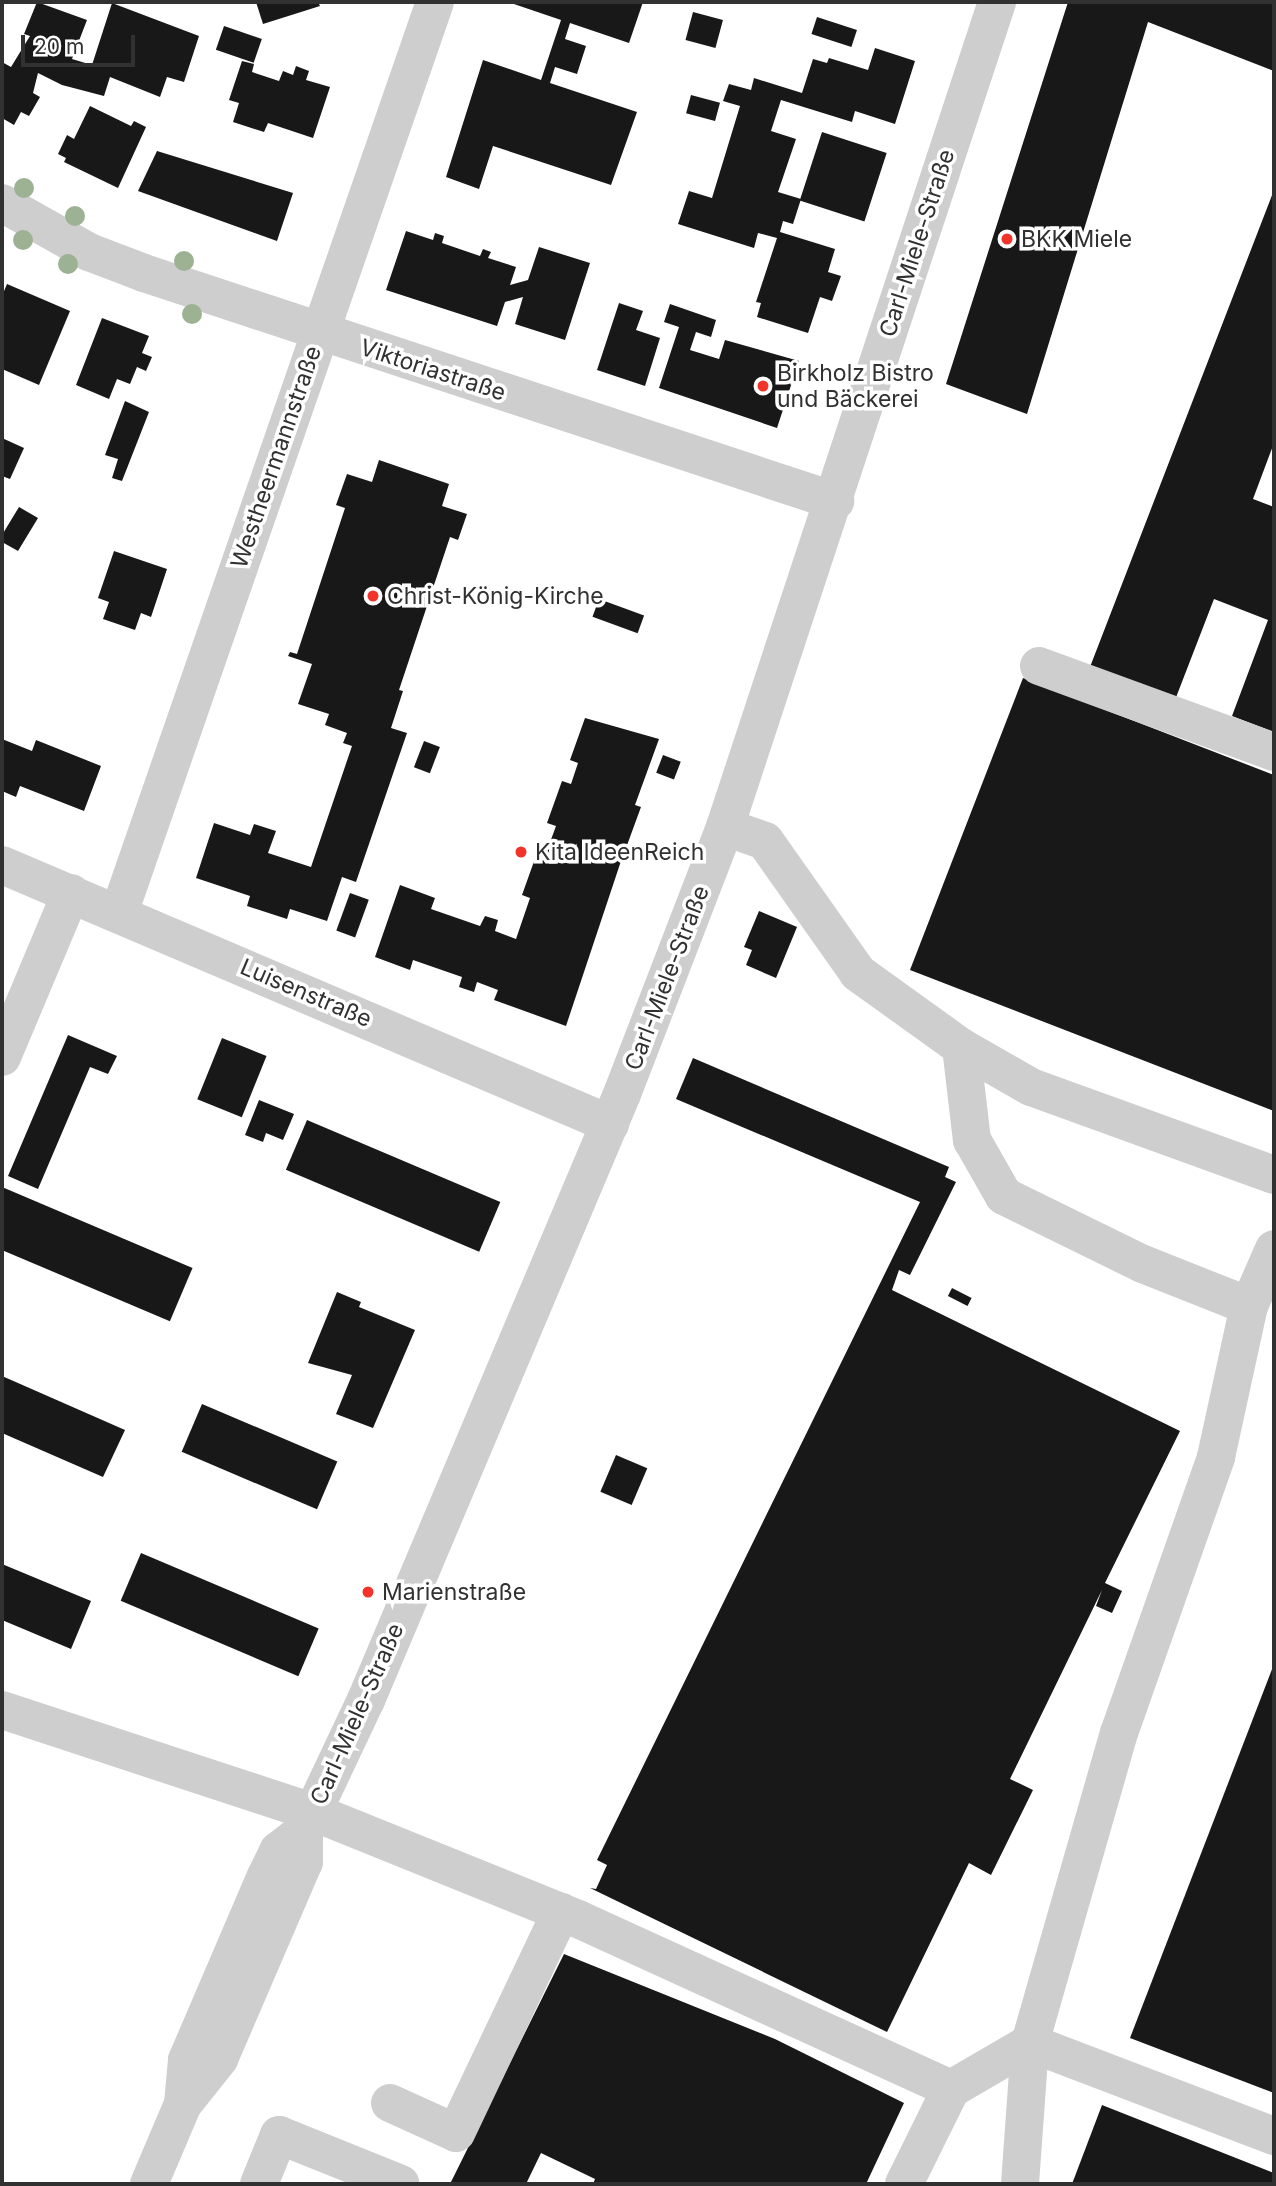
<!DOCTYPE html>
<html>
<head>
<meta charset="utf-8">
<style>
  body { margin:0 }
  #map { position:relative; width:1276px; height:2186px; overflow:hidden; background:#fff; font-family:Inter,sans-serif }
  div>[style] { position:absolute }
  .building>* { inset:0; background:#181818; transform-origin:0 0 }
  .minor>* { height:38px; margin:-19px; padding:0 19px; transform-origin:19px; border-radius:19px; background:#cecece }
  .trees>* { width:20px; height:20px; margin:-10px; border-radius:50%; background:#9db193 }
  .dots>* { width:19px; height:19px; translate:-50% -50%; box-sizing:border-box; border:4px solid #fff; border-radius:50% }
  span { translate:-50% -50%; white-space:nowrap; text-align:center; line-height:1.15; -webkit-text-stroke:7px #fff; paint-order:stroke }
  .poi-label { font-size:23px; color:#313131 }
  .left { translate:0 -50%; text-align:left }
  .street-label { font-size:23px; color:#313131 }
  .frame { position:absolute; inset:0; border:4px solid #313131; pointer-events:none }
  .scale { position:absolute; left:21px; top:35px; width:114px; height:32px; box-sizing:border-box; border:4px solid #313131; border-top:0; padding-left:9px; font-size:21px; line-height:24px; white-space:nowrap; color:#313131; -webkit-text-stroke:5px #fff; paint-order:stroke }
</style>
</head>
<body>
<div id="map">
  <div class="building">
    <div style="clip-path:polygon(37px 2px,87px 20px,72px 59px,92px 65px,112px 3px,199px 36px,184px 82px,167px 77px,160px 97px,110px 77px,104px 96px,62px 85px,38px 73px,33px 93px,40px 97px,29px 116px,21px 112px,14px 125px,2px 118px,2px 62px,11px 67px,30px 36px,24px 34px)"></div>
    <div style="clip-path:polygon(256px 2px,318px 2px,320px 6px,263px 24px)"></div>
    <div style="clip-path:polygon(508px 2px,643px 2px,629px 43px,570px 23px,565px 39px,586px 46px,577px 74px,555px 67px,550px 83px,637px 112px,611px 185px,493px 146px,479px 189px,446px 177px,483px 60px,541px 80px,561px 20px)"></div>
    <div style="clip-path:polygon(1068px 2px,1274px 2px,1274px 71px,1148px 22px,1027px 414px,946px 384px)"></div>
    <div style="left:693px;top:12px;width:31px;height:29px;rotate:15deg"></div>
    <div style="left:817px;top:17px;width:42px;height:18px;rotate:18deg"></div>
    <div style="left:224px;top:26px;width:40px;height:25px;rotate:19deg"></div>
    <div style="clip-path:polygon(875px 48px,915px 61px,895px 124px,855px 111px,852px 122px,781px 100px,771px 131px,796px 139px,778px 192px,801px 199px,793px 224px,783px 221px,780px 232px,835px 249px,828px 272px,841px 276px,832px 301px,820px 297px,808px 333px,757px 317px,761px 303px,756px 302px,777px 238px,758px 233px,754px 248px,678px 224px,689px 191px,712px 198px,740px 106px,723px 101px,729px 84px,751px 90px,754px 78px,802px 93px,813px 59px,827px 63px,829px 58px,868px 70px)"></div>
    <div style="clip-path:polygon(242px 61px,254px 64px,252px 72px,279px 81px,283px 71px,293px 75px,296px 66px,309px 71px,306px 80px,330px 87px,313px 138px,268px 123px,264px 132px,233px 122px,239px 103px,229px 100px)"></div>
    <div style="left:691px;top:95px;width:30px;height:19px;rotate:15deg"></div>
    <div style="clip-path:polygon(90px 106px,131px 126px,134px 121px,146px 127px,118px 188px,64px 162px,66px 158px,58px 154px,67px 135px,74px 139px)"></div>
    <div style="left:822px;top:132px;width:68px;height:72px;rotate:18deg"></div>
    <div style="clip-path:polygon(157px 151px,293px 193px,277px 241px,138px 191px)"></div>
    <div style="clip-path:polygon(1274px 190px,1274px 443px,1253px 499px,1274px 507px,1274px 732px,1232px 716px,1268px 620px,1214px 599px,1175px 700px,1090px 667px)"></div>
    <div style="clip-path:polygon(406px 231px,433px 240px,435px 233px,444px 236px,442px 243px,480px 256px,483px 249px,491px 252px,488px 258px,516px 267px,510px 285px,528px 280px,539px 247px,590px 263px,565px 340px,515px 324px,523px 297px,505px 302px,497px 326px,386px 290px)"></div>
    <div style="clip-path:polygon(7px 284px,70px 311px,39px 385px,2px 369px,2px 296px)"></div>
    <div style="clip-path:polygon(619px 303px,643px 311px,636px 330px,660px 338px,645px 386px,597px 370px)"></div>
    <div style="clip-path:polygon(670px 304px,716px 320px,711px 337px,696px 332px,690px 350px,719px 359px,725px 340px,799px 361px,777px 428px,659px 388px,679px 327px,664px 322px)"></div>
    <div style="clip-path:polygon(102px 318px,149px 336px,142px 353px,152px 357px,146px 371px,137px 367px,130px 384px,117px 379px,109px 399px,76px 385px)"></div>
    <div style="clip-path:polygon(125px 401px,149px 412px,122px 481px,112px 478px,118px 459px,105px 455px)"></div>
    <div style="clip-path:polygon(2px 438px,24px 448px,10px 479px,2px 476px)"></div>
    <div style="clip-path:polygon(379px 460px,449px 484px,442px 506px,467px 514px,458px 540px,450px 537px,399px 690px,403px 691px,391px 728px,407px 733px,356px 882px,342px 877px,327px 921px,290px 909px,287px 919px,247px 906px,250px 896px,196px 878px,214px 823px,250px 835px,254px 824px,276px 831px,268px 853px,311px 867px,352px 746px,343px 743px,347px 733px,325px 725px,329px 714px,298px 704px,312px 664px,288px 656px,290px 652px,297px 654px,345px 508px,336px 505px,347px 474px,372px 482px)"></div>
    <div style="clip-path:polygon(19px 507px,38px 518px,18px 551px,2px 542px,2px 535px)"></div>
    <div style="clip-path:polygon(114px 551px,167px 569px,151px 617px,141px 613px,135px 630px,103px 619px,109px 602px,98px 598px)"></div>
    <div style="left:599px;top:599px;width:48px;height:19px;rotate:20deg"></div>
    <div style="clip-path:polygon(1023px 678px,1274px 775px,1274px 1111px,910px 970px)"></div>
    <div style="clip-path:polygon(585px 718px,659px 739px,635px 805px,641px 807px,626px 848px,620px 846px,616px 856px,622px 858px,566px 1026px,494px 1000px,498px 990px,477px 982px,474px 992px,459px 987px,462px 977px,413px 960px,410px 970px,375px 957px,400px 885px,435px 898px,431px 909px,480px 926px,485px 916px,498px 920px,495px 931px,516px 939px,530px 898px,522px 895px,537px 853px,545px 856px,556px 826px,547px 823px,562px 781px,571px 784px,578px 763px,570px 760px)"></div>
    <div style="clip-path:polygon(2px 739px,32px 751px,36px 740px,101px 766px,84px 811px,20px 786px,16px 797px,2px 791px)"></div>
    <div style="left:424px;top:741px;width:17px;height:28px;rotate:21deg"></div>
    <div style="left:663px;top:755px;width:19px;height:19px;rotate:21deg"></div>
    <div style="left:350px;top:893px;width:20px;height:40px;rotate:20deg"></div>
    <div style="clip-path:polygon(759px 911px,797px 927px,776px 978px,746px 965px,752px 950px,744px 947px)"></div>
    <div style="clip-path:polygon(68px 1035px,117px 1056px,108px 1074px,90px 1067px,38px 1189px,8px 1176px)"></div>
    <div style="left:222px;top:1038px;width:48px;height:66px;rotate:22deg"></div>
    <div style="clip-path:polygon(693px 1058px,949px 1167px,945px 1177px,956px 1182px,910px 1275px,899px 1270px,892px 1290px,1180px 1431px,1105px 1583px,1122px 1591px,1112px 1613px,1096px 1606px,1102px 1590px,1010px 1779px,1033px 1790px,991px 1875px,969px 1863px,887px 2032px,590px 1888px,596px 1889px,607px 1865px,597px 1860px,920px 1202px,676px 1099px)"></div>
    <div style="clip-path:polygon(259px 1100px,294px 1114px,283px 1140px,266px 1133px,263px 1142px,245px 1135px)"></div>
    <div style="left:307px;top:1120px;width:210px;height:54px;rotate:23deg"></div>
    <div style="left:2px;top:1187px;width:207px;height:58px;rotate:23deg"></div>
    <div style="left:952px;top:1288px;width:22px;height:9px;rotate:27deg"></div>
    <div style="clip-path:polygon(337px 1292px,361px 1302px,359px 1307px,415px 1330px,373px 1428px,336px 1414px,352px 1375px,308px 1363px)"></div>
    <div style="clip-path:polygon(2px 1376px,125px 1430px,103px 1477px,2px 1433px)"></div>
    <div style="left:202px;top:1404px;width:147px;height:52px;rotate:23deg"></div>
    <div style="left:616px;top:1455px;width:34px;height:40px;rotate:23deg"></div>
    <div style="left:141px;top:1553px;width:193px;height:52px;rotate:23deg"></div>
    <div style="clip-path:polygon(2px 1564px,91px 1601px,71px 1649px,2px 1620px)"></div>
    <div style="clip-path:polygon(1274px 1664px,1274px 2093px,1130px 2038px)"></div>
    <div style="clip-path:polygon(564px 1954px,775px 2039px,904px 2103px,866px 2184px,593px 2184px,595px 2179px,541px 2153px,526px 2184px,450px 2184px)"></div>
    <div style="clip-path:polygon(1102px 2105px,1274px 2173px,1274px 2184px,1072px 2184px)"></div>
  </div>
  <div class="minor">
    <div style="left:2px;top:203px;width:100px;rotate:29.4deg"></div>
    <div style="left:89px;top:252px;width:59px;rotate:20.9deg"></div>
    <div style="left:144px;top:273px;width:728px;rotate:18.26deg"></div>
    <div style="left:1039px;top:666px;width:250px;rotate:20.1deg"></div>
    <div style="left:725px;top:827px;width:42px;rotate:19.3deg"></div>
    <div style="left:765px;top:841px;width:161px;rotate:54.8deg"></div>
    <div style="left:858px;top:973px;width:127px;rotate:35.7deg"></div>
    <div style="left:961px;top:1047px;width:81px;rotate:29.7deg"></div>
    <div style="left:1031px;top:1087px;width:258px;rotate:19.9deg"></div>
    <div style="left:2px;top:865px;width:661px;rotate:23.07deg"></div>
    <div style="left:119px;top:913px;width:964px;rotate:-70.87deg"></div>
    <div style="left:961px;top:1047px;width:94px;rotate:83.3deg"></div>
    <div style="left:972px;top:1140px;width:64px;rotate:60.3deg"></div>
    <div style="left:1004px;top:1196px;width:155px;rotate:26.1deg"></div>
    <div style="left:1143px;top:1264px;width:114px;rotate:21.6deg"></div>
    <div style="left:2px;top:1057px;width:178px;rotate:-67.2deg"></div>
    <div style="left:2px;top:1710px;width:327px;rotate:18.2deg"></div>
    <div style="left:313px;top:1812px;width:286px;rotate:22deg"></div>
    <div style="left:578px;top:1919px;width:410px;rotate:24.5deg"></div>
    <div style="left:951px;top:2089px;width:91px;rotate:-30.2deg"></div>
    <div style="left:1030px;top:2043px;width:261px;rotate:20.9deg"></div>
    <div style="left:390px;top:2103px;width:72px;rotate:24.4deg"></div>
    <div style="left:456px;top:2133px;width:245px;rotate:-64.6deg"></div>
    <div style="left:183px;top:2104px;width:58px;rotate:-51.3deg"></div>
    <div style="left:219px;top:2059px;width:215px;rotate:-66.7deg"></div>
    <div style="left:304px;top:1862px;width:31px;rotate:-90deg"></div>
    <div style="left:304px;top:1831px;width:145px;rotate:-64.7deg"></div>
    <div style="left:366px;top:1700px;width:658px;rotate:-67.1deg"></div>
    <div style="left:622px;top:1094px;width:286px;rotate:-68.9deg"></div>
    <div style="left:725px;top:827px;width:869px;rotate:-71.75deg"></div>
    <div style="left:149px;top:2184px;width:87px;rotate:-67deg"></div>
    <div style="left:183px;top:2104px;width:44px;rotate:-84.8deg"></div>
    <div style="left:187px;top:2060px;width:200px;rotate:-66.8deg"></div>
    <div style="left:266px;top:1876px;width:28px;rotate:-64deg"></div>
    <div style="left:278px;top:1851px;width:33px;rotate:-38deg"></div>
    <div style="left:259px;top:2184px;width:53px;rotate:-67.8deg"></div>
    <div style="left:279px;top:2135px;width:131px;rotate:21.9deg"></div>
    <div style="left:904px;top:2184px;width:106px;rotate:-63.7deg"></div>
    <div style="left:1020px;top:2184px;width:141px;rotate:-85.9deg"></div>
    <div style="left:1030px;top:2043px;width:323px;rotate:-74deg"></div>
    <div style="left:1119px;top:1733px;width:293px;rotate:-70.6deg"></div>
    <div style="left:1216px;top:1457px;width:155px;rotate:-77.7deg"></div>
    <div style="left:1249px;top:1306px;width:62px;rotate:-66.3deg"></div>
  </div>
  <div class="trees">
    <div style="left:24px;top:188px"></div>
    <div style="left:75px;top:216px"></div>
    <div style="left:23px;top:240px"></div>
    <div style="left:184px;top:261px"></div>
    <div style="left:68px;top:264px"></div>
    <div style="left:192px;top:314px"></div>
  </div>
  <div class="dots">
    <div style="left:1007px;top:239px;background:#f23329"></div>
    <div style="left:763px;top:386px;background:#f23329"></div>
    <div style="left:373px;top:596px;background:#f23329"></div>
    <div style="left:521px;top:852px;background:#f23329"></div>
    <div style="left:368px;top:1592px;background:#f23329"></div>
  </div>
  <div class="poi-label">
    <span class="left" style="left:1021px;top:239px">BKK Miele</span>
    <span class="left" style="left:777px;top:386px">Birkholz Bistro<br>und Bäckerei</span>
    <span class="left" style="left:387px;top:596px">Christ-König-Kirche</span>
    <span class="left" style="left:535px;top:852px">Kita IdeenReich</span>
    <span class="left" style="left:382px;top:1592px">Marienstraße</span>
  </div>
  <div class="street-label">
    <span style="left:917px;top:243px;rotate:-72deg">Carl-Miele-Straße</span>
    <span style="left:433px;top:370px;rotate:18deg">Viktoriastraße</span>
    <span style="left:276px;top:457px;rotate:-71deg">Westheermannstraße</span>
    <span style="left:667px;top:978px;rotate:-69deg">Carl-Miele-Straße</span>
    <span style="left:306px;top:993px;rotate:23deg">Luisenstraße</span>
    <span style="left:357px;top:1714px;rotate:-66deg">Carl-Miele-Straße</span>
  </div>
  <div class="frame"></div>
  <div class="scale">20 m</div>
</div>
</body>
</html>
